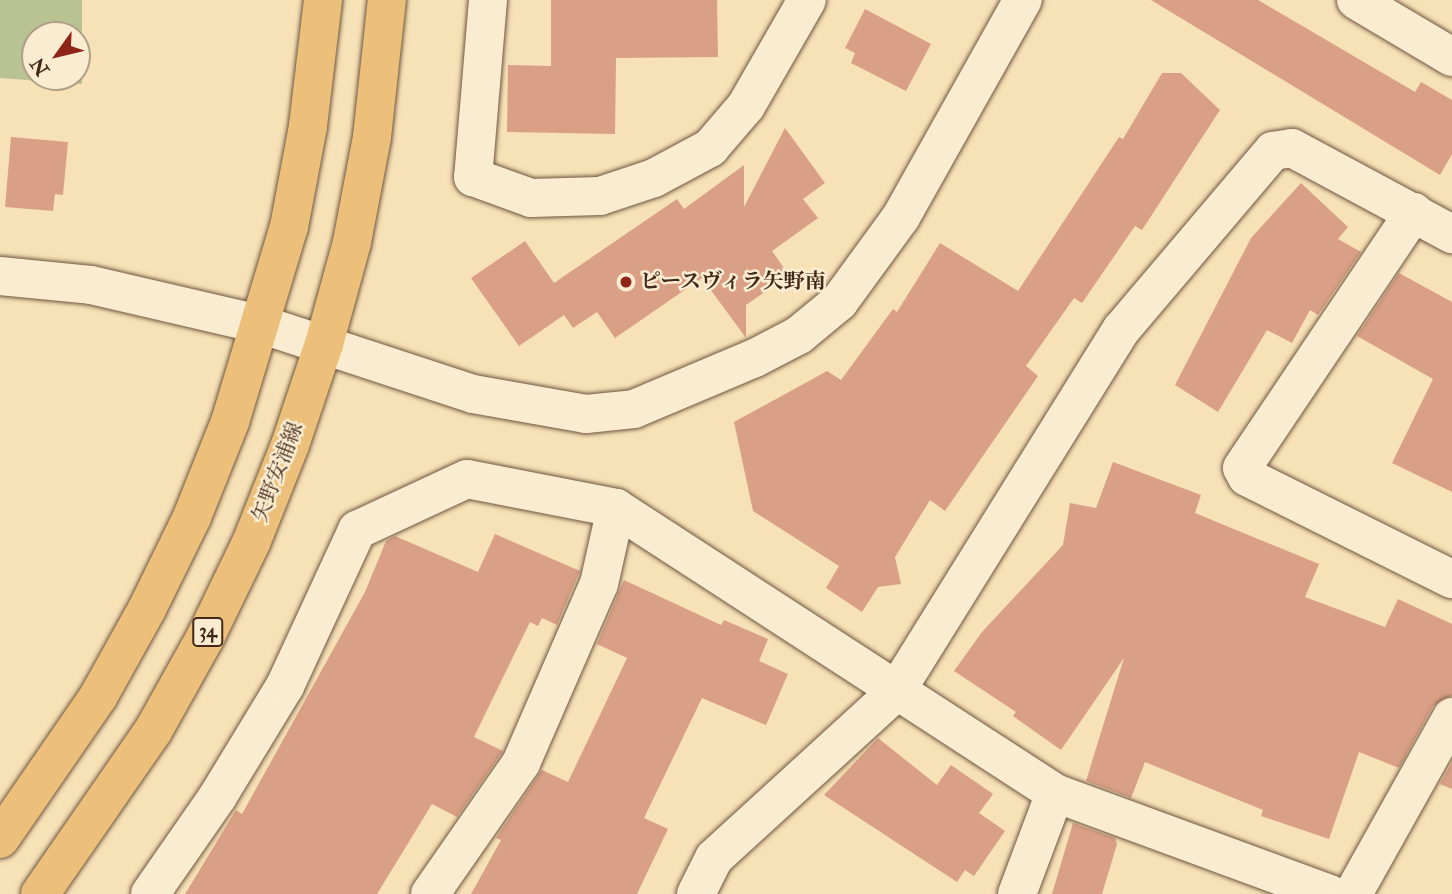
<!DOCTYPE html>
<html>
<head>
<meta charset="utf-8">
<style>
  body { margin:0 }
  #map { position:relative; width:1452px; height:894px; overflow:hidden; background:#f7e1b6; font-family:"IM FELL Double Pica","Noto Serif JP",serif }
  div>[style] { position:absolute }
  .green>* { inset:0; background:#b9c391 }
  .building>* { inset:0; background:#daa085 }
  .roads { filter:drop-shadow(0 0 2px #6f5640) drop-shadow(0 0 2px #6f5640) }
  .minor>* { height:38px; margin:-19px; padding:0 19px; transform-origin:19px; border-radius:19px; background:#faecd0 }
  .tertiary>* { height:38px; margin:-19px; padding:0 19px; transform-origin:19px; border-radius:19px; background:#faecd0 }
  .primary>* { height:38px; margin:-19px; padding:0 19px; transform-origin:19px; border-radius:19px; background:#ecc07b }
  .dots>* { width:19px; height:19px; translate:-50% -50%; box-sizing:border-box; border:4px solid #faecd0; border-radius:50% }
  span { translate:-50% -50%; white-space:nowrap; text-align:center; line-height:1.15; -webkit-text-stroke:5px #faecd0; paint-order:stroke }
  .shield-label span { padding:2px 5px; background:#faecd0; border:2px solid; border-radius:5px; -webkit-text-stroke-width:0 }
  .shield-label { font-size:19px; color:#422818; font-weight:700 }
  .poi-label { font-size:21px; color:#422818; font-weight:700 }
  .left { translate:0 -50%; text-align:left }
  .street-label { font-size:21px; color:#422818 }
  .north { position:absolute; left:21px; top:21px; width:70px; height:70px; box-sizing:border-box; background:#faecd0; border:2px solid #b09e86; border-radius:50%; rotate:236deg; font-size:19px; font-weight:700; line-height:28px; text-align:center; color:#422818 }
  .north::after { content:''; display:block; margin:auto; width:24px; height:32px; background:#8f2418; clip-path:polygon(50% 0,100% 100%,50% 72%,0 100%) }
</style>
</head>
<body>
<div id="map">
  <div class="green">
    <div style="clip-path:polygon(evenodd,0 0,82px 0,82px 84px,0 78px,0 0,35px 35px,77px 35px,77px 77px,35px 77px,35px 35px)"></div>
  </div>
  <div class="building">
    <div style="clip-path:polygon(551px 0,717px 0,718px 57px,616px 58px,615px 134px,507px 132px,508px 65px,551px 66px)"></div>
    <div style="clip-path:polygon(1151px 0,1258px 0,1415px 92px,1421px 82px,1452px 100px,1452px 154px,1440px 175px)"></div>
    <div style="clip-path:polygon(865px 9px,931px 44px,906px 91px,851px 63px,855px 53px,845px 48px)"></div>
    <div style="clip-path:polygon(1162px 73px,1181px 73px,1220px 110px,1142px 230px,1135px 226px,1082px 303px,1074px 298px,1026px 366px,1038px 376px,945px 511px,930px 500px,895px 557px,901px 584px,878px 587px,862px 612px,826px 588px,839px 566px,753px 511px,734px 422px,827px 371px,841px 380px,893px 309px,897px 312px,940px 243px,1018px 291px,1119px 137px,1123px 139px)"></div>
    <div style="clip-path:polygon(785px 128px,825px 183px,803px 199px,818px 218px,772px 251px,789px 275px,746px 305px,746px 338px,702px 278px,615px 338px,597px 312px,573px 328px,564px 315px,519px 346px,471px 278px,525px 241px,554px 283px,677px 199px,684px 209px,744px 165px,744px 207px)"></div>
    <div style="clip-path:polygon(11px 137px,68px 142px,63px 195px,55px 194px,53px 211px,5px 207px)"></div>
    <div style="clip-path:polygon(1301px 183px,1348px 227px,1338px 239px,1361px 252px,1318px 315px,1310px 310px,1292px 343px,1267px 330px,1218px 412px,1175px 385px,1251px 238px)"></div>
    <div style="clip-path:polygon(1399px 273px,1452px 302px,1452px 492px,1392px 463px,1433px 379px,1357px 336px)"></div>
    <div style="clip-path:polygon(1113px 462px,1201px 495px,1195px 513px,1319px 564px,1305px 597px,1385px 627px,1398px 599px,1452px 624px,1452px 695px,1433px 706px,1399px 768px,1359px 752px,1329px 839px,1261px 816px,1263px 810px,1145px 762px,1131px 798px,1086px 781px,1124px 658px,1061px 750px,1013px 716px,1016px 712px,954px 671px,982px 632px,1063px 545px,1070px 503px,1096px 508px)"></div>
    <div style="clip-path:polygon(495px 534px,580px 571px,557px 625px,542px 618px,538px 626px,530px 622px,474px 737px,503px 751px,457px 817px,432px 804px,377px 894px,185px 894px,236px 810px,242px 814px,365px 592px,386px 541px,395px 536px,478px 572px)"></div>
    <div style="clip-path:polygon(624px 580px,721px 625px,724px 620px,768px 639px,759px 661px,788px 674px,766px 725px,702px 698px,644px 818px,668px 829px,637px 894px,471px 894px,501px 840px,496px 838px,542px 770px,568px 782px,627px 658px,597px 644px)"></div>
    <div style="clip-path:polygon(878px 738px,937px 785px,951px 765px,993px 794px,979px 813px,1005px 831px,974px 876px,965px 870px,957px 882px,824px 795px)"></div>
    <div style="clip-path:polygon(1452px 762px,1452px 789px,1440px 784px)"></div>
    <div style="clip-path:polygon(1073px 823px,1115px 838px,1117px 844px,1102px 894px,1052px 894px)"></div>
  </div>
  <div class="roads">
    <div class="minor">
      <div style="left:488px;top:0;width:178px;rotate:94.8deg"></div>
      <div style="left:473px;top:177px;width:62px;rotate:19.9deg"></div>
      <div style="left:531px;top:198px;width:69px;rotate:-1.7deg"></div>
      <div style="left:600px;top:196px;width:57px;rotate:-18.4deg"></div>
      <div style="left:654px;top:178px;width:64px;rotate:-28.2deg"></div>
      <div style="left:710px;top:148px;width:55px;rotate:-49.4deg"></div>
      <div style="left:746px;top:106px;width:122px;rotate:-60.1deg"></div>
      <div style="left:1356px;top:0;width:112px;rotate:30.7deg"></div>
      <div style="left:1414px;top:212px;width:308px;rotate:123.9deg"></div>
      <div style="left:1242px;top:468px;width:10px;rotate:61deg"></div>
      <div style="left:1247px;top:477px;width:229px;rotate:26.5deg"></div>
      <div style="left:150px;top:894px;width:119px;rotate:-55.2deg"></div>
      <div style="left:218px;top:796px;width:129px;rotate:-58.7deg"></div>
      <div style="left:285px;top:686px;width:172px;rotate:-65.2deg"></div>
      <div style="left:357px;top:530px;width:121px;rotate:-24.9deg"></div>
      <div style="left:467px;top:479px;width:152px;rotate:11deg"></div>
      <div style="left:430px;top:894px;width:160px;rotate:-55.2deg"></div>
      <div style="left:521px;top:763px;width:195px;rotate:-66.5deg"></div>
      <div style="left:599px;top:584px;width:78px;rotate:-77.4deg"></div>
      <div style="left:616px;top:508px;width:523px;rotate:32.99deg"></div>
      <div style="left:1055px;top:793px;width:293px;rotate:20.2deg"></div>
      <div style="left:696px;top:894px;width:40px;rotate:-63.4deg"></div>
      <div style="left:714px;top:858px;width:245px;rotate:-42.4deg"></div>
      <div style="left:895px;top:693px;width:428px;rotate:-58.1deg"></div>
      <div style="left:1121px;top:330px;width:235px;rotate:-49.7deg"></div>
      <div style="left:1273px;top:151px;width:19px;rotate:-9deg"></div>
      <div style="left:1292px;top:148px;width:182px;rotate:28.3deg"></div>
      <div style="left:1017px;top:894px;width:108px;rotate:-69.4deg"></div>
      <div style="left:1353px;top:894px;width:203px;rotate:-60.8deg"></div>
    </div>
    <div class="tertiary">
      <div style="left:0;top:276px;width:91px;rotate:5.6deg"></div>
      <div style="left:91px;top:285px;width:177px;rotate:13.1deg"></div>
      <div style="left:263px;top:325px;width:221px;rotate:18.2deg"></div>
      <div style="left:473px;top:394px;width:115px;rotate:10deg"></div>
      <div style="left:586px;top:414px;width:48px;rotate:-5.9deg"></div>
      <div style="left:634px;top:409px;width:131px;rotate:-22.9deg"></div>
      <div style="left:755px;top:358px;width:50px;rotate:-27.6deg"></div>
      <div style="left:799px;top:335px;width:52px;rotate:-39.5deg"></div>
      <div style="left:839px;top:302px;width:105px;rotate:-53.9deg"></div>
      <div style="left:901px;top:217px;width:249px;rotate:-60.7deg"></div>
    </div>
    <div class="primary">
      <div style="left:0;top:839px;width:173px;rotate:-55.4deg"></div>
      <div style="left:98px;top:697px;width:101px;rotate:-60.9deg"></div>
      <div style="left:147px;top:609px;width:102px;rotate:-63.9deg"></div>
      <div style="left:192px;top:517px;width:102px;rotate:-68.2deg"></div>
      <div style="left:230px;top:422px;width:204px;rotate:-73.2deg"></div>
      <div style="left:289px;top:227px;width:103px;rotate:-79.3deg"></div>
      <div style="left:308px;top:126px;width:127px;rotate:-83.2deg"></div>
      <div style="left:40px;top:894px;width:198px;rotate:-55.3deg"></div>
      <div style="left:153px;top:731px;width:107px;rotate:-60.8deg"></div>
      <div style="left:205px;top:638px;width:106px;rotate:-64.2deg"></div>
      <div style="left:251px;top:543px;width:105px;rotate:-68.3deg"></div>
      <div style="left:290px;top:445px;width:107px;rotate:-71.4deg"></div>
      <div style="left:324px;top:344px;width:106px;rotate:-74.6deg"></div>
      <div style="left:352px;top:242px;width:107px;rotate:-79.2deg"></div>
      <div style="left:372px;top:137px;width:138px;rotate:-83.8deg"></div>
    </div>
  </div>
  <div class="dots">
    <div style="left:626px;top:282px;background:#8f2418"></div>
  </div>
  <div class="shield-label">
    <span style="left:208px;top:632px">34</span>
  </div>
  <div class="poi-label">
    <span class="left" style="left:640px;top:282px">ピースヴィラ矢野南</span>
  </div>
  <div class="street-label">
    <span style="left:278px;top:472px;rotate:-69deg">矢野安浦線</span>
  </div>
  <div class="north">N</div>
</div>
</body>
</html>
